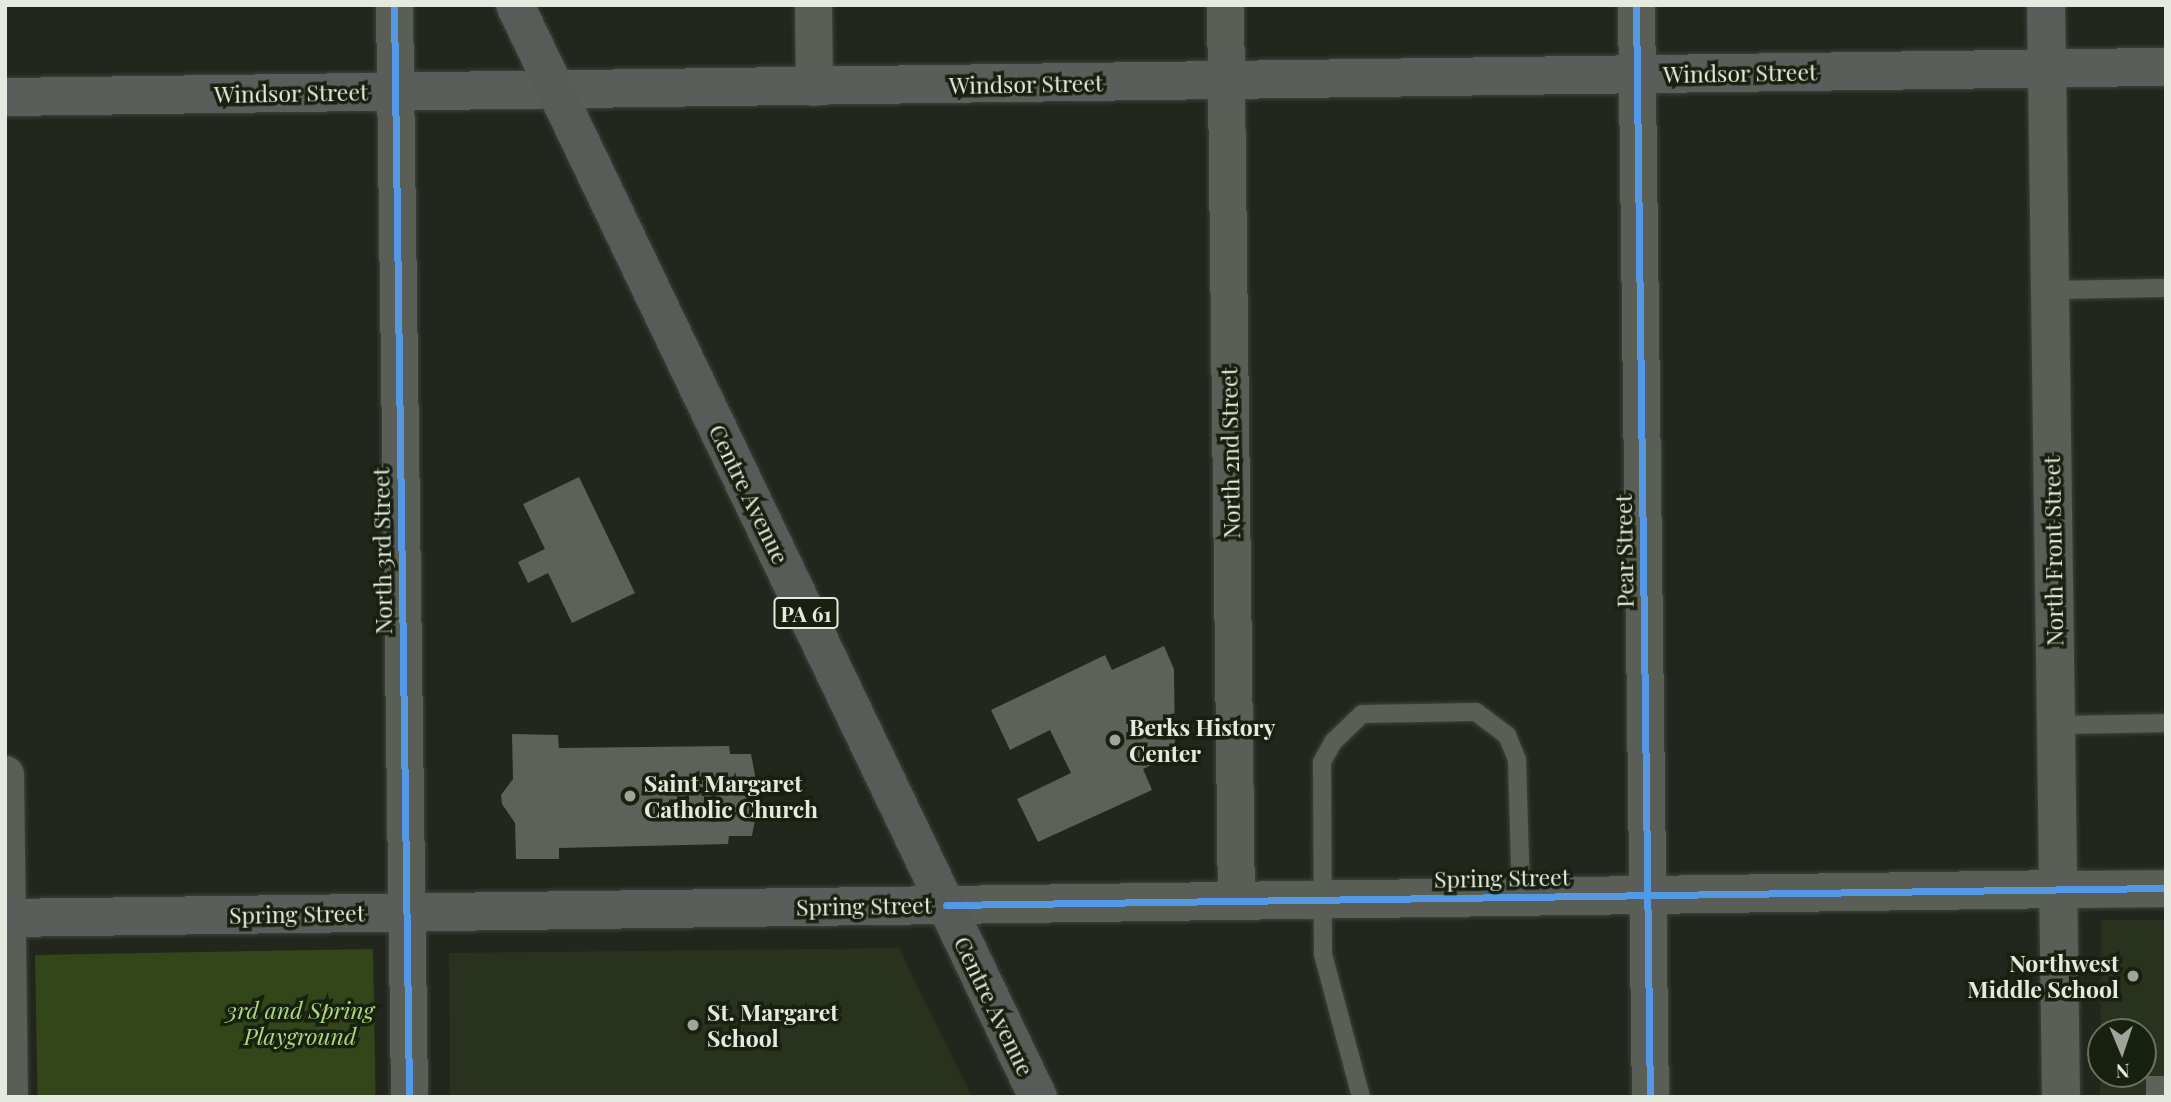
<!DOCTYPE html>
<html>
<head>
<meta charset="utf-8">
<style>
  body { margin:0 }
  #map { position:relative; width:2171px; height:1102px; overflow:hidden; background:#22261d; font-family:"Playfair Display",serif }
  div>[style] { position:absolute }
  .built>* { inset:0; background:#28321d }
  .green>* { inset:0; background:#32461a; transform-origin:0 0 }
  .building>* { inset:0; background:#5d615a; transform-origin:0 0 }
  .roads { filter:drop-shadow(0 0 2px #3e423b) drop-shadow(0 0 2px #3e423b) }
  .service>* { height:18px; margin:-9px; padding:0 9px; transform-origin:9px; border-radius:9px; background:#5a5e57 }
  .minor>* { height:37px; margin:-18.5px; padding:0 18.5px; transform-origin:18.5px; border-radius:18.5px; background:#5a5e57 }
  .tertiary>* { height:38px; margin:-19px; padding:0 19px; transform-origin:19px; border-radius:19px; background:#5a5e57 }
  .secondary>* { height:38px; margin:-19px; padding:0 19px; transform-origin:19px; border-radius:19px; background:#5a5d59 }
  .primary>* { height:38px; margin:-19px; padding:0 19px; transform-origin:19px; border-radius:19px; background:#585c58 }
  .cycleway>* { height:7px; margin:-3.5px; padding:0 3.5px; transform-origin:3.5px; border-radius:3.5px; background:#5399e6 }
  .dots>* { width:19px; height:19px; translate:-50% -50%; box-sizing:border-box; border:4px solid #182010; border-radius:50% }
  span { translate:-50% -50%; white-space:nowrap; text-align:center; line-height:1.15; -webkit-text-stroke:7px #182010; paint-order:stroke }
  .shield-label span { padding:2px 5px; background:#182010; border:2px solid; border-radius:5px; -webkit-text-stroke-width:0 }
  .shield-label { font-size:21px; color:#e4eadf; font-weight:700 }
  .street-label { font-size:23px; color:#e4eadf }
  .poi-label { font-size:23px; color:#e4eadf; font-weight:700 }
  .left { translate:0 -50%; text-align:left }
  .right { translate:-100% -50%; text-align:right }
  .park-label { font-size:23px; color:#acd97d; font-style:italic }
  .frame { position:absolute; inset:0; border:7px solid #e4eadf; pointer-events:none }
  .north { position:absolute; left:2087px; top:1018px; width:70px; height:70px; box-sizing:border-box; background:#182010; border:2px solid #6a7163; border-radius:50%; rotate:178deg; font-size:19px; font-weight:700; line-height:28px; text-align:center; color:#e4eadf }
  .north::after { content:''; display:block; margin:auto; width:24px; height:32px; background:#a0a59b; clip-path:polygon(50% 0,100% 100%,50% 72%,0 100%) }
</style>
</head>
<body>
<div id="map">
  <div class="built">
    <div style="clip-path:polygon(evenodd,2101px 920px,2166px 920px,2166px 1097px,2100px 1097px,2101px 920px,2101px 1032px,2143px 1032px,2143px 1074px,2101px 1074px,2101px 1032px)"></div>
    <div style="clip-path:polygon(899px 948px,972px 1097px,450px 1097px,449px 953px)"></div>
  </div>
  <div class="green">
    <div style="left:373px;top:949px;width:148px;height:338px;rotate:89deg"></div>
  </div>
  <div class="building">
    <div style="clip-path:polygon(579px 477px,635px 593px,572px 623px,548px 573px,528px 583px,518px 562px,545px 549px,523px 504px)"></div>
    <div style="clip-path:polygon(1164px 646px,1174px 669px,1175px 754px,1143px 769px,1152px 790px,1038px 842px,1017px 799px,1071px 773px,1050px 730px,1010px 750px,991px 710px,1105px 655px,1112px 670px)"></div>
    <div style="clip-path:polygon(512px 734px,558px 735px,559px 748px,729px 746px,730px 754px,751px 754px,759px 797px,752px 836px,729px 836px,728px 844px,559px 848px,559px 859px,516px 859px,515px 823px,502px 804px,501px 795px,513px 779px)"></div>
    <div style="left:2146px;top:1076px;width:20px;height:21px"></div>
  </div>
  <div class="roads">
    <div class="service">
      <div style="left:2050px;top:290px;width:116px;rotate:-1deg"></div>
      <div style="left:2056px;top:725px;width:110px;rotate:-1deg"></div>
      <div style="left:1361px;top:1097px;width:148px;rotate:-104.9deg"></div>
      <div style="left:1323px;top:954px;width:192px;rotate:-90.3deg"></div>
      <div style="left:1322px;top:762px;width:23px;rotate:-61deg"></div>
      <div style="left:1333px;top:742px;width:40px;rotate:-44deg"></div>
      <div style="left:1362px;top:714px;width:114px;rotate:-1deg"></div>
      <div style="left:1476px;top:712px;width:39px;rotate:37deg"></div>
      <div style="left:1507px;top:735px;width:27px;rotate:68deg"></div>
      <div style="left:1517px;top:760px;width:137px;rotate:88.3deg"></div>
    </div>
    <div class="minor">
      <div style="left:394px;top:5px;width:1092px;rotate:89.21deg"></div>
      <div style="left:813px;top:5px;width:82px;rotate:89.3deg"></div>
      <div style="left:1225px;top:5px;width:896px;rotate:89.3deg"></div>
      <div style="left:1636px;top:5px;width:1092px;rotate:89.27deg"></div>
      <div style="left:5px;top:774px;width:323px;rotate:89.3deg"></div>
      <div style="left:2058px;top:889px;width:108px;rotate:-0.5deg"></div>
    </div>
    <div class="tertiary">
      <div style="left:2047px;top:68px;width:1029px;rotate:89.22deg"></div>
      <div style="left:946px;top:905px;width:1112px;rotate:-0.82deg"></div>
    </div>
    <div class="secondary">
      <div style="left:2046px;top:5px;width:63px;rotate:89.1deg"></div>
      <div style="left:5px;top:97px;width:2161px;rotate:-0.8deg"></div>
      <div style="left:5px;top:918px;width:941px;rotate:-0.79deg"></div>
    </div>
    <div class="primary">
      <div style="left:515px;top:5px;width:1211px;rotate:64.41deg"></div>
    </div>
  </div>
  <div class="cycleway">
    <div style="left:394px;top:5px;width:1092px;rotate:89.21deg"></div>
    <div style="left:1636px;top:5px;width:1092px;rotate:89.27deg"></div>
    <div style="left:946px;top:905px;width:1220px;rotate:-0.8deg"></div>
  </div>
  <div class="dots">
    <div style="left:1115px;top:740px;background:#a0a59b"></div>
    <div style="left:630px;top:796px;background:#a0a59b"></div>
    <div style="left:2133px;top:976px;background:#a0a59b"></div>
    <div style="left:693px;top:1025px;background:#a0a59b"></div>
  </div>
  <div class="shield-label">
    <span style="left:806px;top:613px">PA 61</span>
  </div>
  <div class="street-label">
    <span style="left:1740px;top:73px;rotate:-1deg">Windsor Street</span>
    <span style="left:1026px;top:84px;rotate:-1deg">Windsor Street</span>
    <span style="left:291px;top:93px;rotate:-1deg">Windsor Street</span>
    <span style="left:1230px;top:453px;rotate:-91deg">North 2nd Street</span>
    <span style="left:749px;top:494px;rotate:64deg">Centre Avenue</span>
    <span style="left:382px;top:551px;rotate:-91deg">North 3rd Street</span>
    <span style="left:1624px;top:551px;rotate:-91deg">Pear Street</span>
    <span style="left:2053px;top:551px;rotate:-91deg">North Front Street</span>
    <span style="left:1502px;top:878px;rotate:-1deg">Spring Street</span>
    <span style="left:864px;top:906px;rotate:-1deg">Spring Street</span>
    <span style="left:297px;top:914px;rotate:-1deg">Spring Street</span>
    <span style="left:994px;top:1006px;rotate:64deg">Centre Avenue</span>
  </div>
  <div class="poi-label">
    <span class="left" style="left:1129px;top:740px">Berks History<br>Center</span>
    <span class="left" style="left:644px;top:796px">Saint Margaret<br>Catholic Church</span>
    <span class="right" style="left:2119px;top:976px">Northwest<br>Middle School</span>
    <span class="left" style="left:707px;top:1025px">St. Margaret<br>School</span>
  </div>
  <div class="park-label">
    <span style="left:300px;top:1023px">3rd and Spring<br>Playground</span>
  </div>
  <div class="frame"></div>
  <div class="north">N</div>
</div>
</body>
</html>
